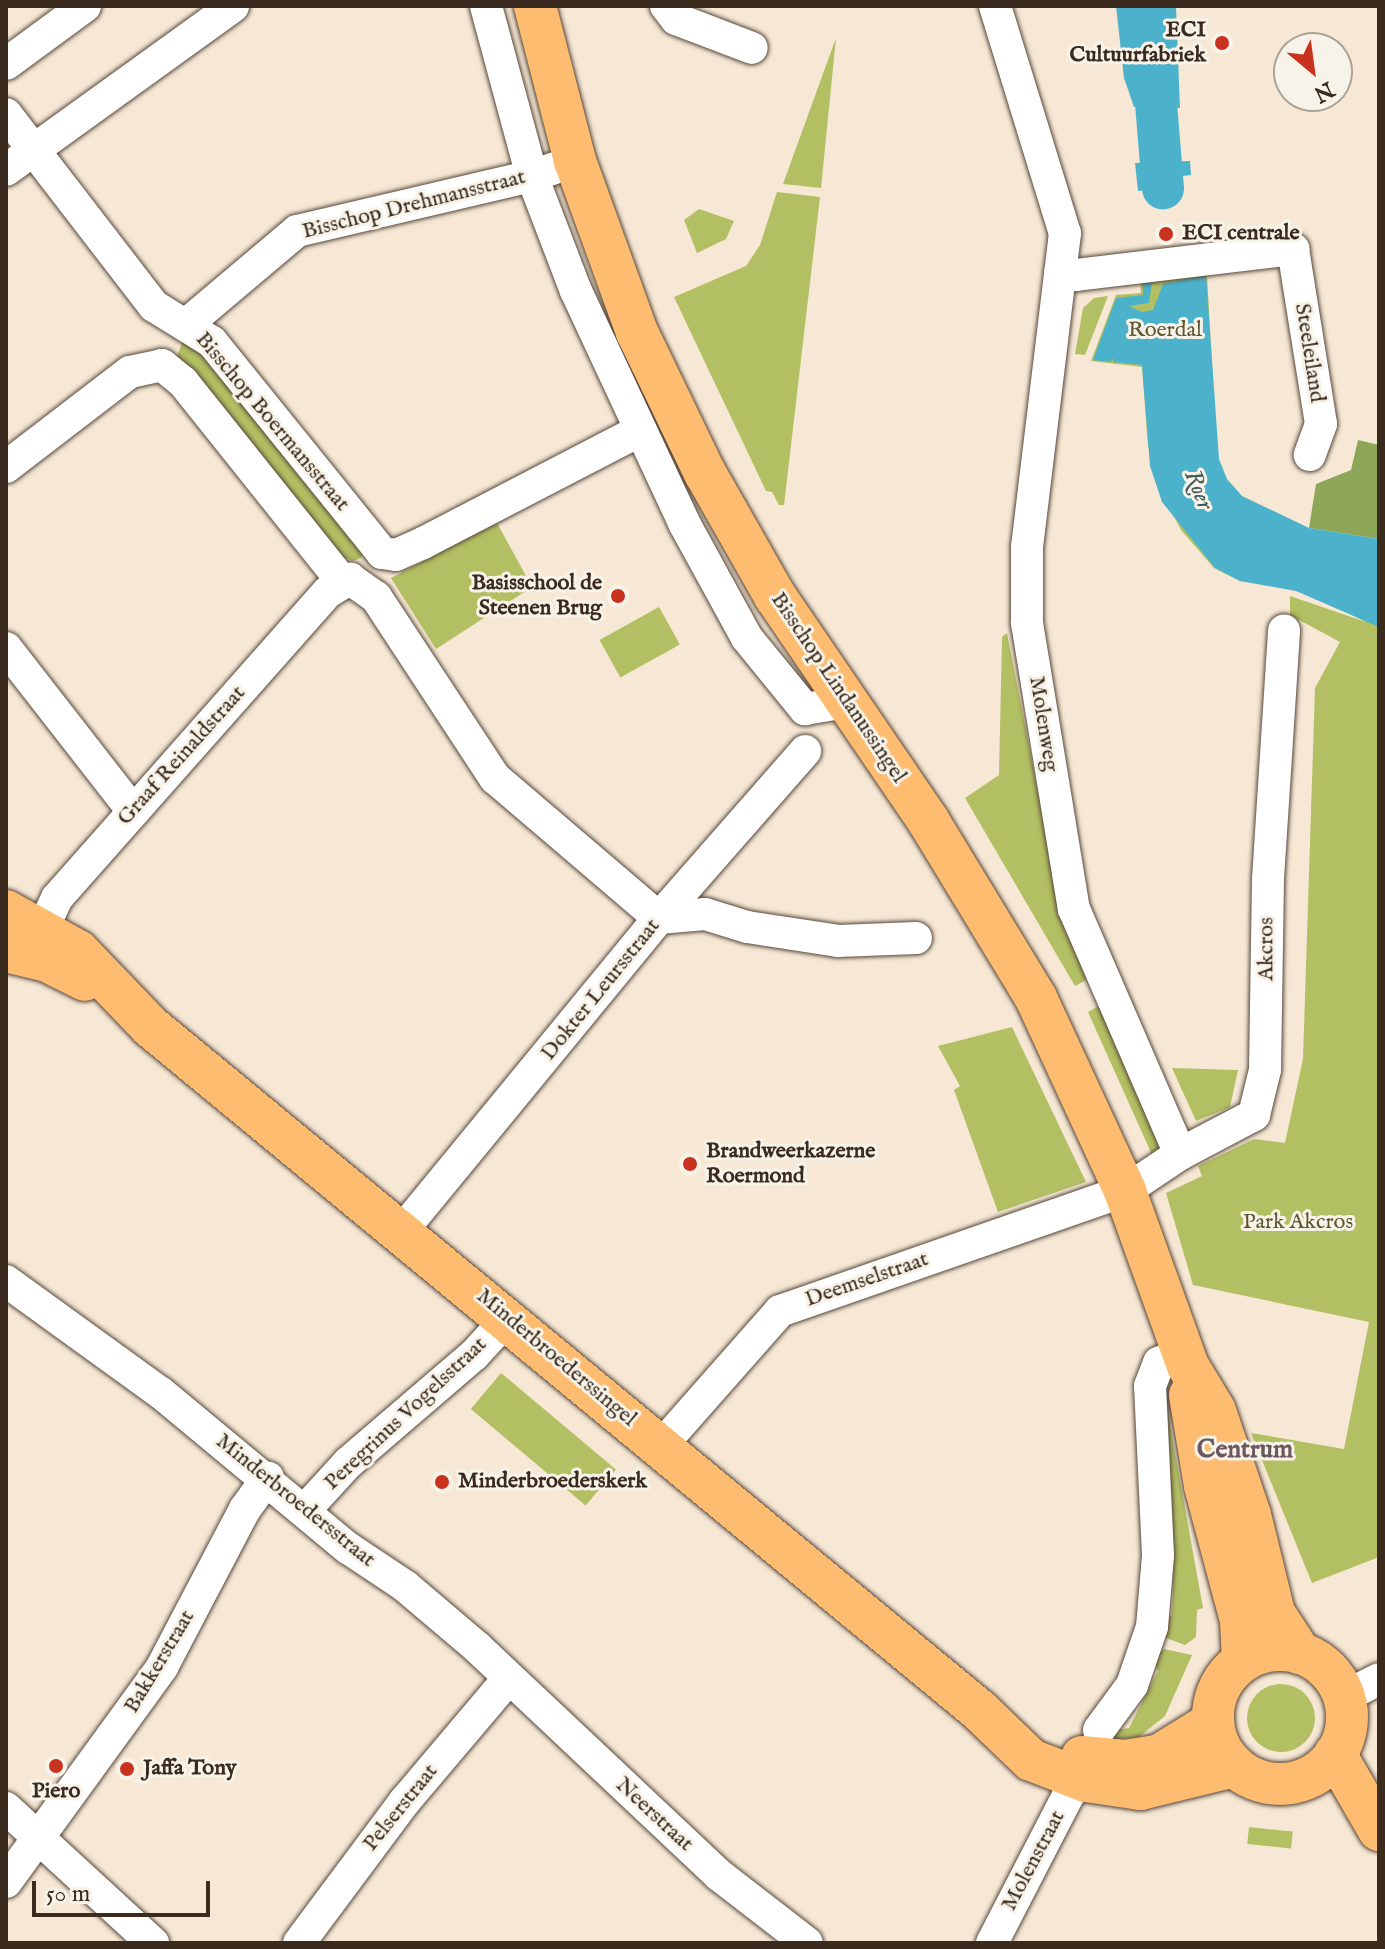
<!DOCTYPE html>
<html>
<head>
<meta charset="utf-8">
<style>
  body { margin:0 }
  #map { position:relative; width:1385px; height:1949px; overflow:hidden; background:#f6e8d5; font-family:"IM FELL English",serif }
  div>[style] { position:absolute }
  .green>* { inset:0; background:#b2bf62; transform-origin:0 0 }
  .round { border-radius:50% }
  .forest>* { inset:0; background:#8da658 }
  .water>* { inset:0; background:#4cb2cb }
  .river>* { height:42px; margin:-21px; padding:0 21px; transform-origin:21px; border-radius:21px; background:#4cb2cb }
  .roads { filter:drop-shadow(0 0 2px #574639) drop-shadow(0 0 2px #574639) }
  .minor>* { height:32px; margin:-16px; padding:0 16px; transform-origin:16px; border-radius:16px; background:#fff }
  .major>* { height:42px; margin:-21px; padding:0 21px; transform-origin:21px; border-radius:21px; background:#febc70 }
  .major>.ring { margin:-21px; padding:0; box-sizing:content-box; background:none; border:42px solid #febc70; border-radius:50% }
  .dots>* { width:22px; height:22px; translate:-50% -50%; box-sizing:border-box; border:4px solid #f7f3e8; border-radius:50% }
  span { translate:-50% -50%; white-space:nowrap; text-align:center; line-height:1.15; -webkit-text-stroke:6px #f7f3e8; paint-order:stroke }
  .poi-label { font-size:22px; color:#3b2a1e; font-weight:700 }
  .right { translate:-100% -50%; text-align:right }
  .left { translate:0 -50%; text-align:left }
  .street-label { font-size:22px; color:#3b2a1e }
  .park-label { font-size:22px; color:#5f5732 }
  .water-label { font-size:24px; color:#415a5b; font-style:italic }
  .quarter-label { font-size:26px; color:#6a5760; font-weight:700 }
  .frame { position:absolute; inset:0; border:8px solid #3b2a1e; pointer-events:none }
  .north { position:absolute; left:1273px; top:32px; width:80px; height:80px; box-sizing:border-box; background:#f7f3e8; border:2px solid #aca397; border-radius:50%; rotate:151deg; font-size:22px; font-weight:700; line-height:32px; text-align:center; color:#3b2a1e }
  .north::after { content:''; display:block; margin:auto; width:28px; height:36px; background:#c8321e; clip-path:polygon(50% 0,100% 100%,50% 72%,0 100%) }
  .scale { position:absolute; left:32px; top:1881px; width:178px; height:36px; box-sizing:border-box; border:4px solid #3b2a1e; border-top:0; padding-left:10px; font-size:24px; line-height:28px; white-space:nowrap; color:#3b2a1e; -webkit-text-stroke:6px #f7f3e8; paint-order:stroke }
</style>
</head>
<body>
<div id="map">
  <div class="green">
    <div style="clip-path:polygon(836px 38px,821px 188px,783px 184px)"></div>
    <div style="clip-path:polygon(777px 192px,820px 197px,784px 505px,779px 505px,772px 492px,766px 491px,674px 297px,746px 266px,760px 245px)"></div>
    <div style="clip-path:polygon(699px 209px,734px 221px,726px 239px,697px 253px,684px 220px)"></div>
    <div style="clip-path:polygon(1207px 274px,1218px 472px,1230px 498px,1339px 540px,1379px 548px,1379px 1557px,1312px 1583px,1251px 1433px,1344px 1449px,1369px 1322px,1193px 1285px,1166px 1193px,1202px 1176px,1198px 1166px,1254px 1139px,1285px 1143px,1303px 1059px,1315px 688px,1340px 642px,1290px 615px,1290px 596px,1366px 622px,1298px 588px,1240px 581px,1214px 568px,1181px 530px,1162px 493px,1148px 446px,1142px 367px,1091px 361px,1116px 295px,1141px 293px,1140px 282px)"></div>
    <div style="clip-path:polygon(1108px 296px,1085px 355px,1075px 354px,1083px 308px,1094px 298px)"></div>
    <div style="clip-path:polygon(182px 343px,198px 344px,365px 552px,361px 558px,353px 561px,337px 555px,176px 359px)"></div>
    <div style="clip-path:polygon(497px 523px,532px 587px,436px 649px,391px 578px)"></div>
    <div style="left:659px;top:607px;width:43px;height:68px;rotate:61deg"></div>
    <div style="clip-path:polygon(1007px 633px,1046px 833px,1094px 976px,1075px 986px,965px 798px,999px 775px,1002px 637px)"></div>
    <div style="clip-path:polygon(1106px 1002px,1164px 1146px,1153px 1157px,1088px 1012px)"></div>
    <div style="clip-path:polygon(1012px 1027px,1086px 1182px,998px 1212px,954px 1090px,960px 1086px,938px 1046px)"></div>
    <div style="clip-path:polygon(1172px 1068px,1238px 1070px,1230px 1107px,1196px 1121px)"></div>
    <div style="left:501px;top:1373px;width:150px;height:47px;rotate:40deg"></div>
    <div style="clip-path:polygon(1166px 1403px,1203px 1608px,1197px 1610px,1196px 1637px,1185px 1645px,1163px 1637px,1160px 1624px,1172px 1615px,1173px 1589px)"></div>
    <div style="clip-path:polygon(1164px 1649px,1192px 1655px,1165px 1716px,1139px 1737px,1105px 1740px,1113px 1731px,1129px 1728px,1158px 1671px,1152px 1659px)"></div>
    <div class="round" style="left:1247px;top:1684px;width:68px;height:68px"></div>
    <div style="left:1249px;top:1827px;width:44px;height:17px;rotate:6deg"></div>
  </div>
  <div class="forest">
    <div style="clip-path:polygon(1358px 440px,1379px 445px,1379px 539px,1309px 528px,1316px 484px,1351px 470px)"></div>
  </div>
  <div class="water">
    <div style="clip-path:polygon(1116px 6px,1176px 6px,1180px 108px,1134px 107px,1124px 78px)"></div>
    <div style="clip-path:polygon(1190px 161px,1191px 175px,1182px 176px,1183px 186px,1138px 191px,1135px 163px)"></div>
    <div style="clip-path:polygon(1206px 275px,1219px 459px,1227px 479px,1242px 496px,1309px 528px,1379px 539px,1379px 627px,1296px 591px,1240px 581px,1215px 568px,1162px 502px,1150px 466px,1142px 365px,1113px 362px,1113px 358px,1111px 362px,1093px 360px,1116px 298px,1143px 295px,1143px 283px,1152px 282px,1149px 303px,1129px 306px,1142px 312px,1153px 310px,1163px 284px)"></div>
  </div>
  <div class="river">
    <div style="left:1148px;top:6px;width:183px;rotate:85.3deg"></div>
  </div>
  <div class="roads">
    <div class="minor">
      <div style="left:486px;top:6px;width:176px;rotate:74.9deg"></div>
      <div style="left:532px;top:176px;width:123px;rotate:69.1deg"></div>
      <div style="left:576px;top:291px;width:256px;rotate:65deg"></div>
      <div style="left:684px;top:523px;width:131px;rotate:61.3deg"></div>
      <div style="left:747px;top:638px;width:92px;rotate:50.8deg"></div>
      <div style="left:805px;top:709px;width:42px;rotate:-9.7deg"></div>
      <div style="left:666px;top:6px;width:16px;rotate:52deg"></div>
      <div style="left:676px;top:19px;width:81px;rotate:20.9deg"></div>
      <div style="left:995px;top:6px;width:238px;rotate:72.9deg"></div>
      <div style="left:1065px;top:233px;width:316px;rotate:96.9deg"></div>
      <div style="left:1027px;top:547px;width:76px;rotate:90deg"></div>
      <div style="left:1027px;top:623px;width:290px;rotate:80.7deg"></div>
      <div style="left:1074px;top:909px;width:267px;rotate:66.6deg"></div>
      <div style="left:6px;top:64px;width:98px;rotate:-36.3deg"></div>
      <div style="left:6px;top:114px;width:242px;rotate:52.4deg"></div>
      <div style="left:154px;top:306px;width:68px;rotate:31.8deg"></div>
      <div style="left:212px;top:342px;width:271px;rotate:51.1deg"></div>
      <div style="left:382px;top:553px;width:14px;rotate:8deg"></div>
      <div style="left:396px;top:555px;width:30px;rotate:-24deg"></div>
      <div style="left:423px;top:543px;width:243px;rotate:-27.4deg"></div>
      <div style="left:6px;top:170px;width:280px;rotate:-35.8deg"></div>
      <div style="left:1060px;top:273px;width:16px;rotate:7deg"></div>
      <div style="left:1076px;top:275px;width:219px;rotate:-6.8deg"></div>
      <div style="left:1293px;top:249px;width:177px;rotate:80.9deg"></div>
      <div style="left:1321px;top:424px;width:33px;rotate:110deg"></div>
      <div style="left:187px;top:324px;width:144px;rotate:-40.2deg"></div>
      <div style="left:297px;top:231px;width:241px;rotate:-13.2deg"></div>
      <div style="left:532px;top:176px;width:46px;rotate:-19.2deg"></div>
      <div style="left:6px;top:467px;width:156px;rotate:-37.5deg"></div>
      <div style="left:130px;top:372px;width:33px;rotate:-12deg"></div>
      <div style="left:162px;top:365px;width:27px;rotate:39deg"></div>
      <div style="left:183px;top:382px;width:255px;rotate:51.4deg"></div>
      <div style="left:6px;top:648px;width:207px;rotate:52.1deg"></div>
      <div style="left:33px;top:949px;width:56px;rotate:-64.8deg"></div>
      <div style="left:57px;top:898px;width:409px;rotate:-48.5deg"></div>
      <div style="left:328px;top:592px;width:26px;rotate:-31deg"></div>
      <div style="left:350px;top:579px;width:32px;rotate:35deg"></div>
      <div style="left:376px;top:597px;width:217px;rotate:56.7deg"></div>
      <div style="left:495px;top:778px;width:216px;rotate:40.5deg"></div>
      <div style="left:659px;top:918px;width:46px;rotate:-5deg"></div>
      <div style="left:705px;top:914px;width:44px;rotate:17.2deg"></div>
      <div style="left:747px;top:927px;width:92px;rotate:8.7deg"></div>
      <div style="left:838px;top:941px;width:78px;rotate:-2.2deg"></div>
      <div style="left:401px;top:1232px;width:406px;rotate:-50.6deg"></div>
      <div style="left:659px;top:918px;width:222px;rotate:-48.8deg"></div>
      <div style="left:6px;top:1281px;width:191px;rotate:35.9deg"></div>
      <div style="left:161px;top:1393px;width:243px;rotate:39.7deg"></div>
      <div style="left:348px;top:1548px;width:69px;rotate:33.7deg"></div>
      <div style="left:405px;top:1586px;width:96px;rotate:40.3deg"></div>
      <div style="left:478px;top:1648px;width:331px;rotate:43.3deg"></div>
      <div style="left:719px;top:1875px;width:111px;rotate:37.7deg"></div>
      <div style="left:661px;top:1446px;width:180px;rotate:-48.6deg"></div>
      <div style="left:780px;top:1311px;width:365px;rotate:-19.2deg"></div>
      <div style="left:1125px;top:1191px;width:66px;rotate:-33.9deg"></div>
      <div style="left:1180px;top:1154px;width:84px;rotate:-27.8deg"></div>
      <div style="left:1254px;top:1115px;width:46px;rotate:-76.3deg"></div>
      <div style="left:1265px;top:1070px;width:191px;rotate:-89.1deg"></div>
      <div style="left:1268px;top:879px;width:249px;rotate:-86.3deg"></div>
      <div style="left:305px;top:1510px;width:64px;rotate:-47.5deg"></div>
      <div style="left:348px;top:1463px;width:166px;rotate:-40.6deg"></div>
      <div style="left:474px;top:1355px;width:50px;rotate:-47.4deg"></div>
      <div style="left:1344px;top:1697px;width:39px;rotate:-27deg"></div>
      <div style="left:1099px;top:1730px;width:56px;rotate:-53.7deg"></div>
      <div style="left:1132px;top:1685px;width:61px;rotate:-71deg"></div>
      <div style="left:1152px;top:1627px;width:72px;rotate:-85.2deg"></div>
      <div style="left:1158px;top:1555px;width:169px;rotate:-92.7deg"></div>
      <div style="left:1150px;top:1386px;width:25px;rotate:-69deg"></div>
      <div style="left:1159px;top:1363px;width:26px;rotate:-25deg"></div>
      <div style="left:6px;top:1808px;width:200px;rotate:42.6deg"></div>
      <div style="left:6px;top:1882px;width:266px;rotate:-54deg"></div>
      <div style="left:162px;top:1667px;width:178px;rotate:-62.3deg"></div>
      <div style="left:245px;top:1509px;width:39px;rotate:-54deg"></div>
      <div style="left:299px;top:1943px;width:177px;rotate:-53.3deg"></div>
      <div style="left:405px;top:1801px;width:161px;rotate:-49.8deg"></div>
      <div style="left:992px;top:1943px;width:165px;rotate:-62.7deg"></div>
      <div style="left:1068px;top:1796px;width:19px;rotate:-81deg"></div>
    </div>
    <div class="major">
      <div style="left:535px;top:6px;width:160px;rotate:75.5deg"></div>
      <div style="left:575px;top:161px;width:182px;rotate:70.1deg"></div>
      <div style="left:637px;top:332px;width:157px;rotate:64.3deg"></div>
      <div style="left:705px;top:473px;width:142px;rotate:60.4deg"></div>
      <div style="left:775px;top:596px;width:273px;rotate:55.7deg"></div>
      <div style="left:929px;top:822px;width:206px;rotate:58.7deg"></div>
      <div style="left:1036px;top:998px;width:213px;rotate:65.2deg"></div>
      <div style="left:1125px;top:1191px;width:186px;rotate:70.2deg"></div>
      <div style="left:1188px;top:1366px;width:52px;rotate:59deg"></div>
      <div style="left:1215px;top:1411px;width:110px;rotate:71.4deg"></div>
      <div style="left:1250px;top:1515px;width:101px;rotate:76.2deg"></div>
      <div style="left:1274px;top:1613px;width:48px;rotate:57deg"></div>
      <div style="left:6px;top:911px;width:82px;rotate:29.1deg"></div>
      <div style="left:78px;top:951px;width:105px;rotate:46.2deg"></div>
      <div style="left:151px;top:1027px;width:1073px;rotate:39.52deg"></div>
      <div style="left:979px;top:1710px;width:72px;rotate:43.9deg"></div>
      <div style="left:1031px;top:1760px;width:59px;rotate:20.9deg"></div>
      <div style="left:1086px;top:1781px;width:55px;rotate:8.4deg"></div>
      <div style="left:1140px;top:1789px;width:97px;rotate:-13.7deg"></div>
      <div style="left:6px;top:951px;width:42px;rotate:13.7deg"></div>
      <div style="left:47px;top:961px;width:42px;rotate:26.6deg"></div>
      <div style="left:1190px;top:1395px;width:92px;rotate:80.6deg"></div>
      <div style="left:1205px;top:1486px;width:139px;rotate:75deg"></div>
      <div style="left:1241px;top:1620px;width:41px;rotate:87.2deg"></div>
      <div class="ring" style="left:1213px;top:1650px;width:92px;height:92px"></div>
      <div style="left:1335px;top:1754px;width:88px;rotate:59.9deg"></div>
      <div style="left:1082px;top:1757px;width:43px;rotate:5.3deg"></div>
      <div style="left:1125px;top:1761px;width:33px;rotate:-9deg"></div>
      <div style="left:1158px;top:1756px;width:65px;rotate:-31.7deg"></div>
    </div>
  </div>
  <div class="dots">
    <div style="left:1222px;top:43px;background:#c8321e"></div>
    <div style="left:1166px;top:234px;background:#c8321e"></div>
    <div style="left:618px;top:596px;background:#c8321e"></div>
    <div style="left:690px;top:1164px;background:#c8321e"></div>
    <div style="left:442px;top:1482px;background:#c8321e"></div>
    <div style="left:56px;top:1766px;background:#c8321e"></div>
    <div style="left:127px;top:1769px;background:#c8321e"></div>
  </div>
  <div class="poi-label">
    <span class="right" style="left:1206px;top:43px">ECI<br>Cultuurfabriek</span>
    <span class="left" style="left:1182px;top:234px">ECI centrale</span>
    <span class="right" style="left:602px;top:596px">Basisschool de<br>Steenen Brug</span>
    <span class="left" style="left:706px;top:1164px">Brandweerkazerne<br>Roermond</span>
    <span class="left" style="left:458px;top:1482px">Minderbroederskerk</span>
    <span class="left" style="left:143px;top:1769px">Jaffa Tony</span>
    <span style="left:56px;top:1792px">Piero</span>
  </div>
  <div class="street-label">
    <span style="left:414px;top:205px;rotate:-14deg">Bisschop Drehmansstraat</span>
    <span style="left:1309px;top:353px;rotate:81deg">Steeleiland</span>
    <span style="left:272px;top:422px;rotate:50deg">Bisschop Boermansstraat</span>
    <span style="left:838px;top:688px;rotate:56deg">Bisschop Lindanussingel</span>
    <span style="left:1043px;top:724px;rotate:81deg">Molenweg</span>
    <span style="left:182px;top:756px;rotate:-48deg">Graaf Reinaldstraat</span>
    <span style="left:1267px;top:949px;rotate:-90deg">Akcros</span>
    <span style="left:601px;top:990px;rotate:-51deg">Dokter Leursstraat</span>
    <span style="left:867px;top:1280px;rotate:-19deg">Deemselstraat</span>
    <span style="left:556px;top:1358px;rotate:40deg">Minderbroederssingel</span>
    <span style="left:406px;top:1414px;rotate:-43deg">Peregrinus Vogelsstraat</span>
    <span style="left:295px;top:1501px;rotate:39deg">Minderbroedersstraat</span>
    <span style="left:160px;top:1662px;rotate:-59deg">Bakkerstraat</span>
    <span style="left:401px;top:1808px;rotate:-51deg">Pelserstraat</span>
    <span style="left:654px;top:1815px;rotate:43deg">Neerstraat</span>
    <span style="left:1034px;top:1861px;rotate:-62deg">Molenstraat</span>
  </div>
  <div class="park-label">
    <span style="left:1165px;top:331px">Roerdal</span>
    <span style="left:1298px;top:1223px">Park Akcros</span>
  </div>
  <div class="water-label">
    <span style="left:1198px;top:490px;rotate:68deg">Roer</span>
  </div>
  <div class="quarter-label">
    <span style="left:1245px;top:1450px">Centrum</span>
  </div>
  <div class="frame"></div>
  <div class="north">N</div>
  <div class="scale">50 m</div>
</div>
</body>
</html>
